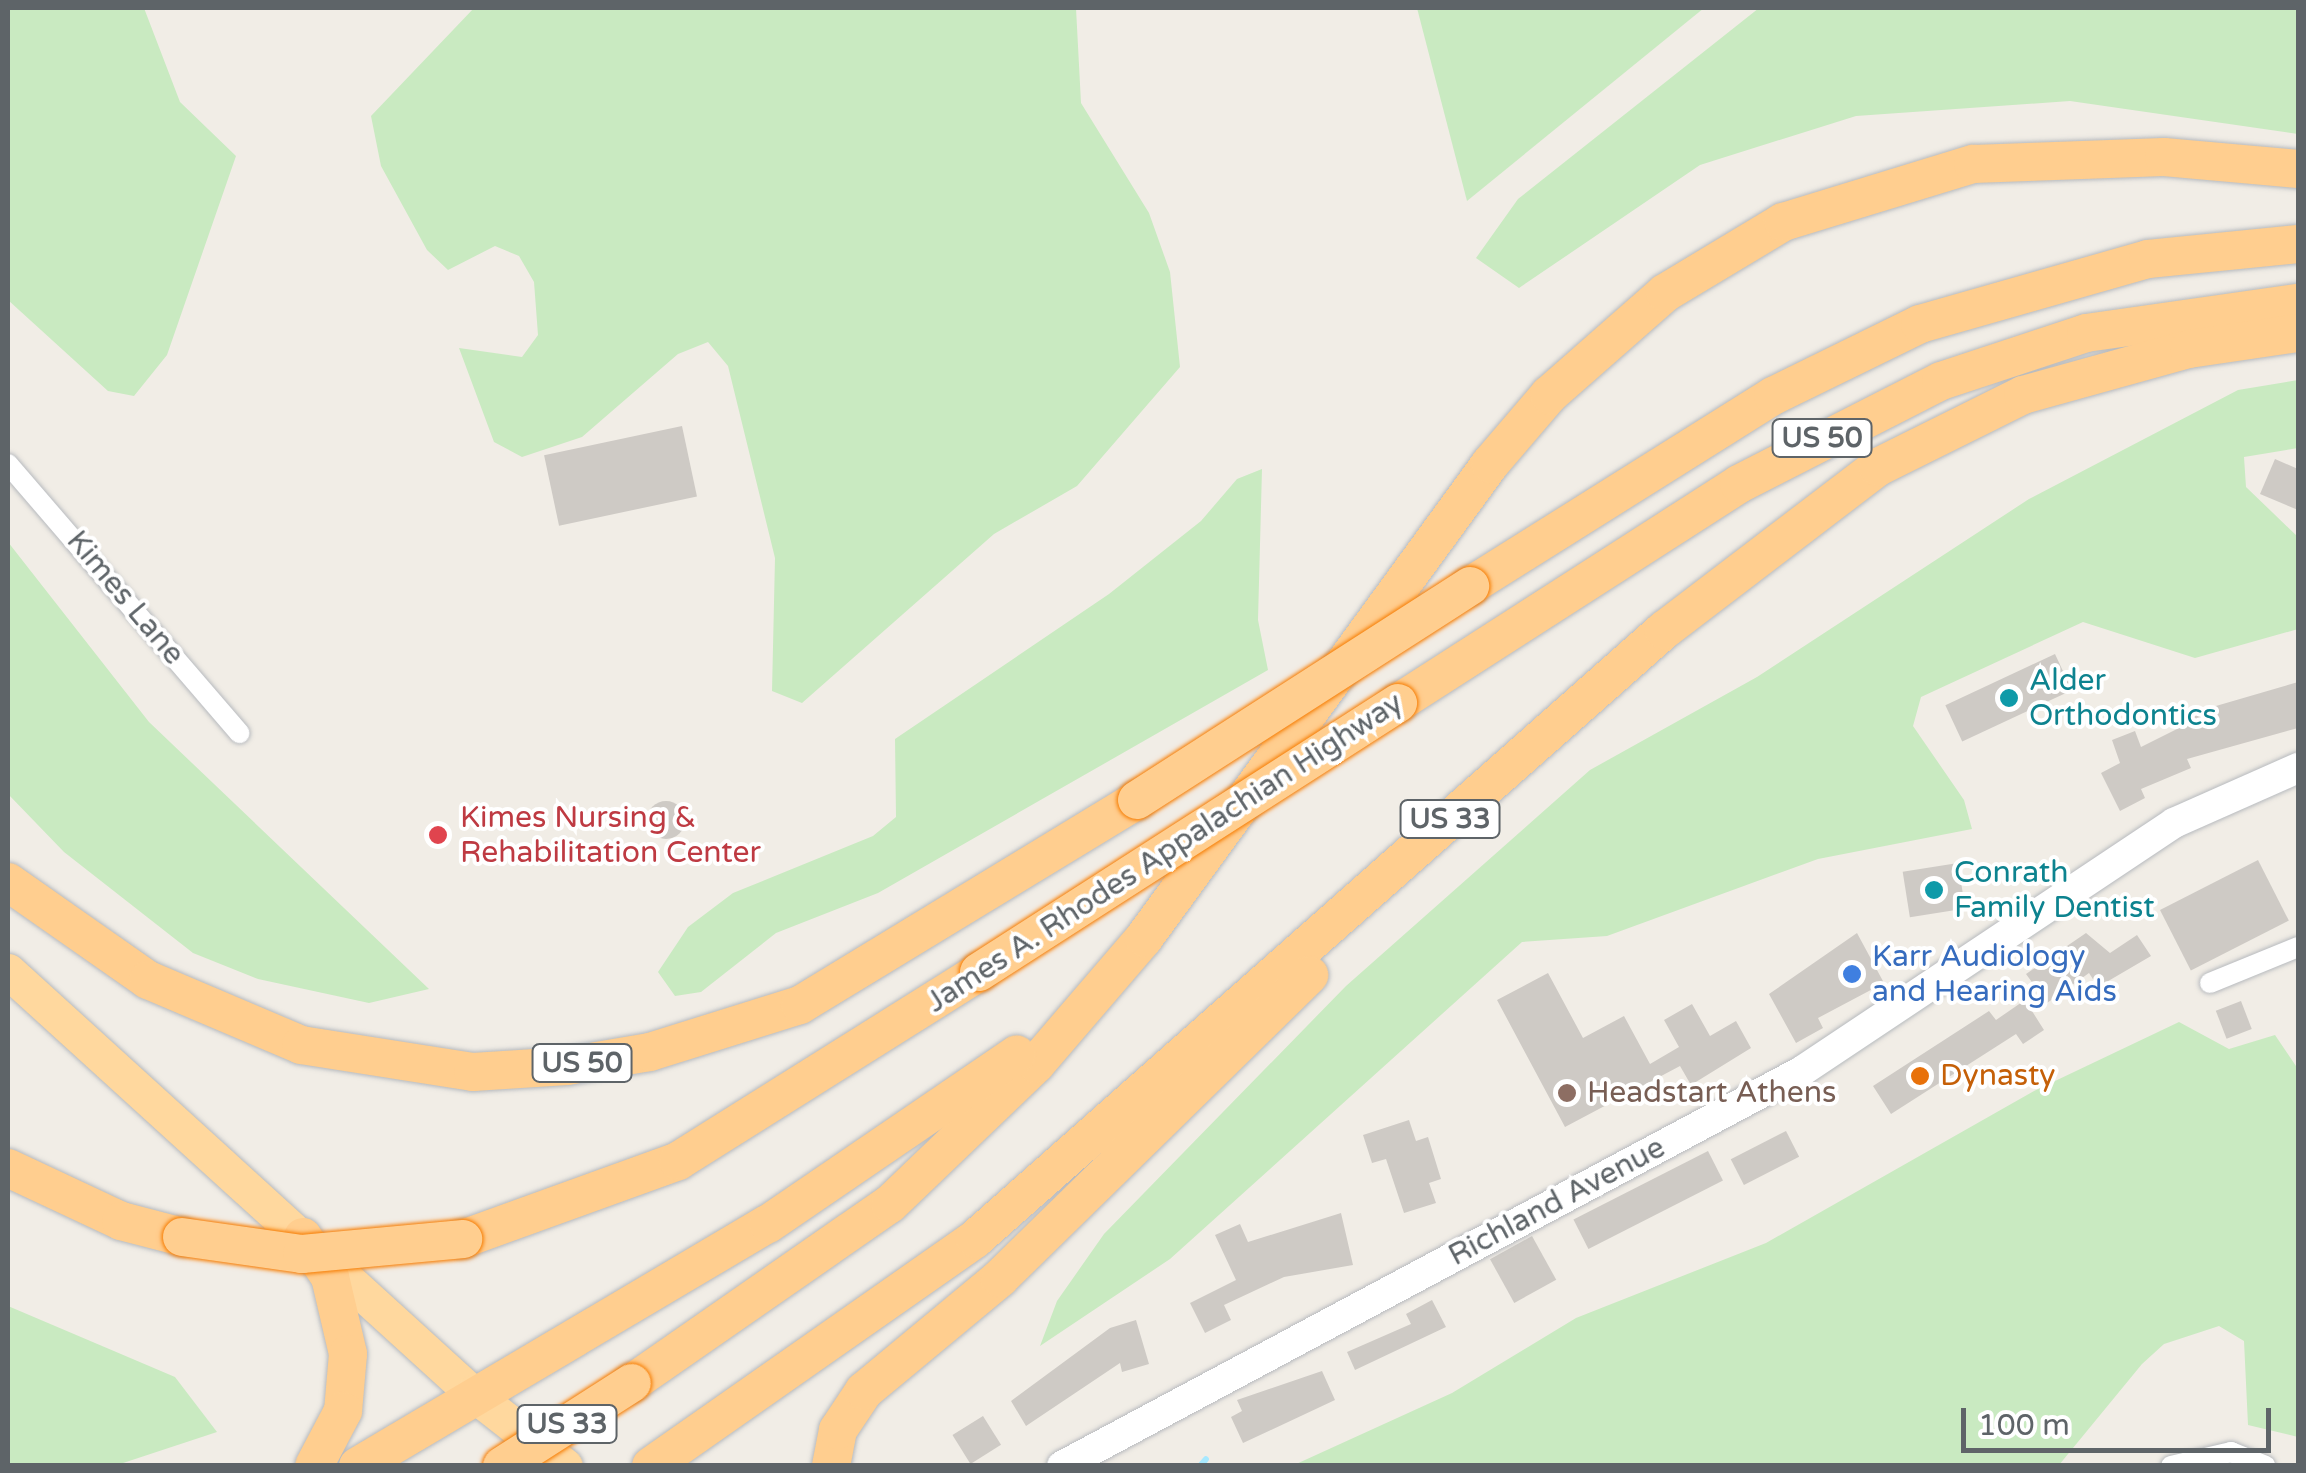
<!DOCTYPE html>
<html>
<head>
<meta charset="utf-8">
<style>
  body { margin:0 }
  #map { position:relative; width:2306px; height:1473px; overflow:hidden; background:#f1ede6; font-family:"Varela Round",sans-serif }
  div>[style] { position:absolute }
  .green>* { inset:0; background:#c9eac1 }
  .stream>* { height:6px; margin:-3px; padding:0 3px; transform-origin:3px; border-radius:3px; background:#a8e9ff }
  .building>* { inset:0; background:#cecac5; transform-origin:0 0 }
  .round { border-radius:50% }
  .roads { filter:drop-shadow(0 0 2px #b7babe) drop-shadow(0 0 2px #b7babe) }
  .minor>* { height:20px; margin:-10px; padding:0 10px; transform-origin:10px; border-radius:10px; background:#fff }
  .secondary>* { height:30px; margin:-15px; padding:0 15px; transform-origin:15px; border-radius:15px; background:#fff }
  .trunk>* { height:35px; margin:-17.5px; padding:0 17.5px; transform-origin:17.5px; border-radius:17.5px; background:#ffd89e }
  .motorway>* { height:38px; margin:-19px; padding:0 19px; transform-origin:19px; border-radius:19px; background:#ffce8f }
  .bridges { filter:drop-shadow(0 0 2px #f77c00) drop-shadow(0 0 2px #f77c00) }
  .motorway-bridge>* { height:38px; margin:-19px; padding:0 19px; transform-origin:19px; border-radius:19px; background:#ffce8f }
  .dots>* { width:28px; height:28px; translate:-50% -50%; box-sizing:border-box; border:5px solid #fff; border-radius:50% }
  span { translate:-50% -50%; white-space:nowrap; text-align:center; line-height:1.15; -webkit-text-stroke:8px #fff; paint-order:stroke }
  .shield-label span { padding:2px 8px; background:#fff; border:2px solid; border-radius:8px; -webkit-text-stroke-width:0 }
  .shield-label { font-size:28px; color:#5e6468; font-weight:700 }
  .street-label { font-size:30px; color:#5e6468 }
  .culture-label { font-size:30px; color:#0d838f }
  .left { translate:0 -50%; text-align:left }
  .health-label { font-size:30px; color:#be3a42 }
  .shop-label { font-size:30px; color:#366cbe }
  .food-label { font-size:30px; color:#c56008 }
  .education-label { font-size:30px; color:#785e54 }
  .frame { position:absolute; inset:0; border:10px solid #5e6468; pointer-events:none }
  .scale { position:absolute; left:1961px; top:1408px; width:310px; height:45px; box-sizing:border-box; border:5px solid #5e6468; border-top:0; padding-left:12px; font-size:30px; line-height:35px; white-space:nowrap; color:#5e6468; -webkit-text-stroke:8px #fff; paint-order:stroke }
</style>
</head>
<body>
<div id="map">
  <div class="green">
    <div style="clip-path:polygon(8px 8px,144px 8px,180px 102px,236px 156px,167px 355px,134px 396px,108px 391px,8px 300px)"></div>
    <div style="clip-path:polygon(474px 8px,1076px 8px,1081px 103px,1149px 213px,1170px 272px,1180px 367px,1077px 486px,994px 534px,802px 703px,772px 691px,775px 558px,728px 366px,708px 342px,678px 354px,582px 437px,522px 457px,494px 442px,459px 348px,522px 357px,538px 335px,534px 282px,519px 256px,495px 246px,448px 270px,427px 250px,381px 166px,371px 116px)"></div>
    <div style="clip-path:polygon(1417px 8px,1704px 8px,1467px 201px)"></div>
    <div style="clip-path:polygon(1759px 8px,2298px 8px,2298px 134px,2070px 101px,1856px 116px,1700px 165px,1519px 288px,1476px 258px,1518px 199px)"></div>
    <div style="clip-path:polygon(2298px 380px,2298px 448px,2244px 457px,2246px 487px,2298px 537px,2298px 629px,2195px 658px,2083px 622px,1921px 697px,1913px 726px,1964px 800px,1972px 829px,1818px 859px,1607px 936px,1522px 942px,1170px 1259px,1040px 1346px,1057px 1301px,1104px 1234px,1346px 986px,1590px 770px,1757px 677px,2029px 499px,2238px 390px)"></div>
    <div style="clip-path:polygon(1262px 469px,1258px 620px,1268px 670px,878px 893px,776px 933px,701px 992px,675px 996px,658px 972px,688px 927px,733px 893px,873px 836px,896px 817px,895px 739px,1109px 594px,1201px 521px,1237px 479px)"></div>
    <div style="clip-path:polygon(8px 542px,149px 722px,429px 989px,369px 1003px,258px 979px,193px 953px,64px 852px,8px 794px)"></div>
    <div style="clip-path:polygon(2179px 1022px,2229px 1049px,2275px 1035px,2298px 1069px,2298px 1437px,2248px 1425px,2244px 1341px,2219px 1326px,2164px 1344px,2142px 1364px,2059px 1465px,1294px 1465px,1452px 1393px,1576px 1318px,1766px 1243px,2034px 1091px)"></div>
    <div style="clip-path:polygon(8px 1306px,175px 1377px,217px 1432px,117px 1465px,8px 1465px)"></div>
  </div>
  <div class="stream">
    <div style="left:1200px;top:1466px;width:9px;rotate:-49deg"></div>
  </div>
  <div class="building">
    <div style="left:682px;top:426px;width:72px;height:141px;rotate:78deg"></div>
    <div style="clip-path:polygon(2275px 459px,2298px 469px,2298px 510px,2260px 494px)"></div>
    <div style="left:2055px;top:654px;width:40px;height:121px;rotate:65deg"></div>
    <div style="clip-path:polygon(2298px 682px,2298px 728px,2187px 759px,2191px 768px,2141px 789px,2145px 798px,2120px 811px,2101px 773px,2120px 763px,2112px 740px,2135px 731px,2141px 747px,2187px 724px,2185px 715px)"></div>
    <div class="round" style="left:647px;top:801px;width:38px;height:38px"></div>
    <div style="left:2258px;top:860px;width:68px;height:110px;rotate:63deg"></div>
    <div style="left:1958px;top:863px;width:46px;height:56px;rotate:81deg"></div>
    <div style="clip-path:polygon(1857px 933px,1884px 983px,1818px 1018px,1823px 1028px,1796px 1043px,1769px 994px)"></div>
    <div style="clip-path:polygon(2086px 933px,2110px 953px,2137px 935px,2151px 956px,2098px 987px,2089px 973px,2047px 1003px,2026px 974px)"></div>
    <div style="clip-path:polygon(1548px 973px,1583px 1038px,1624px 1016px,1650px 1064px,1679px 1047px,1664px 1020px,1692px 1004px,1710px 1036px,1736px 1021px,1751px 1048px,1691px 1085px,1680px 1066px,1565px 1127px,1497px 1000px)"></div>
    <div style="clip-path:polygon(2025px 1000px,2044px 1030px,2023px 1044px,2016px 1034px,1891px 1114px,1873px 1086px,1989px 1011px,1996px 1020px)"></div>
    <div style="left:2241px;top:1001px;width:30px;height:27px;rotate:69deg"></div>
    <div style="clip-path:polygon(1409px 1120px,1416px 1141px,1428px 1137px,1441px 1179px,1429px 1183px,1436px 1203px,1404px 1213px,1386px 1159px,1372px 1163px,1363px 1135px)"></div>
    <div style="left:1786px;top:1131px;width:29px;height:62px;rotate:63deg"></div>
    <div style="left:1708px;top:1151px;width:33px;height:151px;rotate:63deg"></div>
    <div style="clip-path:polygon(1341px 1213px,1353px 1265px,1284px 1277px,1224px 1305px,1231px 1320px,1205px 1333px,1190px 1303px,1236px 1280px,1215px 1235px,1240px 1224px,1248px 1242px)"></div>
    <div style="left:1532px;top:1236px;width:50px;height:48px;rotate:61deg"></div>
    <div style="clip-path:polygon(1432px 1300px,1446px 1327px,1355px 1370px,1347px 1352px,1411px 1324px,1406px 1314px)"></div>
    <div style="clip-path:polygon(1136px 1320px,1149px 1364px,1122px 1372px,1120px 1363px,1026px 1426px,1011px 1401px,1110px 1328px)"></div>
    <div style="clip-path:polygon(1322px 1371px,1335px 1400px,1243px 1443px,1231px 1417px,1242px 1411px,1237px 1400px)"></div>
    <div style="left:983px;top:1416px;width:34px;height:36px;rotate:58deg"></div>
  </div>
  <div class="roads">
    <div class="minor">
      <div style="left:8px;top:464px;width:355px;rotate:49.3deg"></div>
      <div style="left:2210px;top:983px;width:95px;rotate:-22.2deg"></div>
      <div style="left:2171px;top:1466px;width:62px;rotate:-13.1deg"></div>
      <div style="left:2231px;top:1452px;width:37px;rotate:22deg"></div>
    </div>
    <div class="secondary">
      <div style="left:1062px;top:1466px;width:839px;rotate:-28.09deg"></div>
      <div style="left:1802px;top:1071px;width:447px;rotate:-33.7deg"></div>
      <div style="left:2174px;top:823px;width:136px;rotate:-23.9deg"></div>
    </div>
    <div class="trunk">
      <div style="left:8px;top:971px;width:627px;rotate:42.29deg"></div>
      <div style="left:472px;top:1393px;width:118px;rotate:38.1deg"></div>
    </div>
    <div class="motorway">
      <div style="left:1470px;top:586px;width:358px;rotate:-32.1deg"></div>
      <div style="left:1773px;top:396px;width:164px;rotate:-26.1deg"></div>
      <div style="left:1920px;top:324px;width:237px;rotate:-15.9deg"></div>
      <div style="left:2148px;top:259px;width:151px;rotate:-5.7deg"></div>
      <div style="left:1398px;top:703px;width:405px;rotate:-32.7deg"></div>
      <div style="left:1739px;top:484px;width:227px;rotate:-27deg"></div>
      <div style="left:1941px;top:381px;width:153px;rotate:-18.3deg"></div>
      <div style="left:2086px;top:333px;width:214px;rotate:-8.1deg"></div>
      <div style="left:8px;top:882px;width:171px;rotate:35deg"></div>
      <div style="left:148px;top:980px;width:166px;rotate:23deg"></div>
      <div style="left:301px;top:1045px;width:174px;rotate:8.9deg"></div>
      <div style="left:473px;top:1072px;width:94px;rotate:-3.7deg"></div>
      <div style="left:567px;top:1066px;width:84px;rotate:-9.6deg"></div>
      <div style="left:650px;top:1052px;width:157px;rotate:-17.4deg"></div>
      <div style="left:800px;top:1005px;width:394px;rotate:-31.3deg"></div>
      <div style="left:8px;top:1168px;width:125px;rotate:25.1deg"></div>
      <div style="left:121px;top:1221px;width:63px;rotate:14.7deg"></div>
      <div style="left:303px;top:1237px;width:48px;rotate:56deg"></div>
      <div style="left:330px;top:1277px;width:79px;rotate:76.8deg"></div>
      <div style="left:348px;top:1354px;width:57px;rotate:95deg"></div>
      <div style="left:343px;top:1411px;width:62px;rotate:117.8deg"></div>
      <div style="left:463px;top:1239px;width:229px;rotate:-19.9deg"></div>
      <div style="left:678px;top:1161px;width:355px;rotate:-32.1deg"></div>
      <div style="left:632px;top:1383px;width:314px;rotate:-34.8deg"></div>
      <div style="left:890px;top:1204px;width:202px;rotate:-43.8deg"></div>
      <div style="left:1036px;top:1064px;width:166px;rotate:-49.4deg"></div>
      <div style="left:1144px;top:938px;width:587px;rotate:-53.87deg"></div>
      <div style="left:1490px;top:464px;width:91px;rotate:-49.5deg"></div>
      <div style="left:1549px;top:395px;width:154px;rotate:-41.3deg"></div>
      <div style="left:1665px;top:293px;width:138px;rotate:-31deg"></div>
      <div style="left:1783px;top:222px;width:199px;rotate:-17deg"></div>
      <div style="left:1973px;top:164px;width:191px;rotate:-2.1deg"></div>
      <div style="left:2164px;top:157px;width:135px;rotate:5.1deg"></div>
      <div style="left:358px;top:1466px;width:476px;rotate:-30.6deg"></div>
      <div style="left:768px;top:1224px;width:301px;rotate:-34.3deg"></div>
      <div style="left:651px;top:1466px;width:396px;rotate:-35deg"></div>
      <div style="left:975px;top:1239px;width:920px;rotate:-41.47deg"></div>
      <div style="left:1664px;top:630px;width:269px;rotate:-37.3deg"></div>
      <div style="left:1878px;top:467px;width:162px;rotate:-26.4deg"></div>
      <div style="left:2023px;top:395px;width:172px;rotate:-15.5deg"></div>
      <div style="left:2189px;top:349px;width:110px;rotate:-8.4deg"></div>
      <div style="left:831px;top:1466px;width:37px;rotate:-79deg"></div>
      <div style="left:838px;top:1430px;width:47px;rotate:-56.3deg"></div>
      <div style="left:864px;top:1391px;width:177px;rotate:-39.7deg"></div>
      <div style="left:1000px;top:1278px;width:433px;rotate:-44.4deg"></div>
    </div>
  </div>
  <div class="bridges">
    <div class="motorway-bridge">
      <div style="left:1137px;top:800px;width:396px;rotate:-32.7deg"></div>
      <div style="left:979px;top:972px;width:498px;rotate:-32.7deg"></div>
      <div style="left:182px;top:1237px;width:121px;rotate:8.1deg"></div>
      <div style="left:302px;top:1254px;width:162px;rotate:-5.3deg"></div>
      <div style="left:502px;top:1466px;width:154px;rotate:-32.6deg"></div>
    </div>
  </div>
  <div class="dots">
    <div style="left:2009px;top:698px;background:#0f9aa8"></div>
    <div style="left:438px;top:835px;background:#e0444e"></div>
    <div style="left:1934px;top:890px;background:#0f9aa8"></div>
    <div style="left:1852px;top:974px;background:#3f7fe0"></div>
    <div style="left:1920px;top:1076px;background:#e8710a"></div>
    <div style="left:1567px;top:1093px;background:#8d6e63"></div>
  </div>
  <div class="shield-label">
    <span style="left:1822px;top:438px">US 50</span>
    <span style="left:1450px;top:819px">US 33</span>
    <span style="left:582px;top:1063px">US 50</span>
    <span style="left:567px;top:1424px">US 33</span>
  </div>
  <div class="street-label">
    <span style="left:125px;top:598px;rotate:50deg">Kimes Lane</span>
    <span style="left:1165px;top:853px;rotate:-33deg">James A. Rhodes Appalachian Highway</span>
    <span style="left:1557px;top:1202px;rotate:-28deg">Richland Avenue</span>
  </div>
  <div class="culture-label">
    <span class="left" style="left:2029px;top:698px">Alder<br>Orthodontics</span>
    <span class="left" style="left:1954px;top:890px">Conrath<br>Family Dentist</span>
  </div>
  <div class="health-label">
    <span class="left" style="left:460px;top:835px">Kimes Nursing &amp;<br>Rehabilitation Center</span>
  </div>
  <div class="shop-label">
    <span class="left" style="left:1872px;top:974px">Karr Audiology<br>and Hearing Aids</span>
  </div>
  <div class="food-label">
    <span class="left" style="left:1940px;top:1076px">Dynasty</span>
  </div>
  <div class="education-label">
    <span class="left" style="left:1587px;top:1093px">Headstart Athens</span>
  </div>
  <div class="frame"></div>
  <div class="scale">100 m</div>
</div>
</body>
</html>
